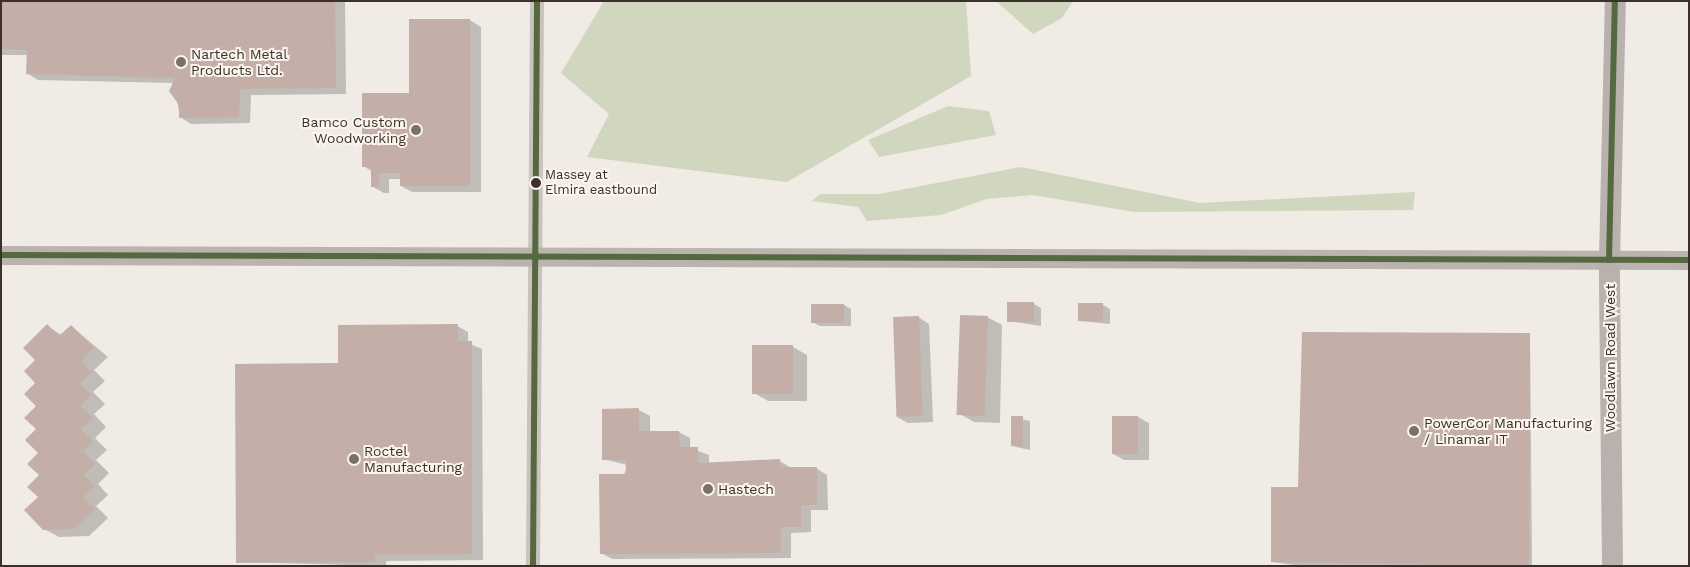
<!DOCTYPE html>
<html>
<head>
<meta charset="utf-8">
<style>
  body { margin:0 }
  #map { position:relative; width:1690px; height:567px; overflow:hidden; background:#f0ebe5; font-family:"Work Sans",sans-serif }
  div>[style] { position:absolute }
  .green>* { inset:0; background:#d1d6bf }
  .shadow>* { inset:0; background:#0003 }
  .building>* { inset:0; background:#c3afa7; transform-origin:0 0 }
  .minor>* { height:14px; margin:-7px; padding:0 7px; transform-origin:7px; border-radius:7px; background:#c9c3be }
  .secondary>* { height:19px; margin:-9.5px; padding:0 9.5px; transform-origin:9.5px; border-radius:9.5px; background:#bab3ae }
  .primary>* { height:21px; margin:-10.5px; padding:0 10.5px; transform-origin:10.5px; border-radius:10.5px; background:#b8b1ad }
  .bus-1>* { height:6px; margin:-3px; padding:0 3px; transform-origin:3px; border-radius:3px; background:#556940 }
  .dots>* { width:14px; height:14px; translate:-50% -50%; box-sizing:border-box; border:2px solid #fbf5ee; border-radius:50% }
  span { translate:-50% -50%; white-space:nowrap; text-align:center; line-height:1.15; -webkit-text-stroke:4px #fbf5ee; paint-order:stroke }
  .bus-label { font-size:13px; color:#3b302b }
  .left { translate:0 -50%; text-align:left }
  .poi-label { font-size:14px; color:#3b302b }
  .right { translate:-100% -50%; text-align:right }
  .street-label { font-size:14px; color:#3b302b }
  .frame { position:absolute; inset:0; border:2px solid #3b302b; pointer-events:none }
</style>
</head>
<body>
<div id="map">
  <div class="green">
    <div style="clip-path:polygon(604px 1px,966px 1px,971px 76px,787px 182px,587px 157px,609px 114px,561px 73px)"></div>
    <div style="clip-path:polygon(996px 1px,1073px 1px,1062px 18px,1033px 34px)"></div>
    <div style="clip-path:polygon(948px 106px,989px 111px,996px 135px,879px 157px,868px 140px)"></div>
    <div style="clip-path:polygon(1021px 167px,1200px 203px,1415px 192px,1413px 210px,1135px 212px,1032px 195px,987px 199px,941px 215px,867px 221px,858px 207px,812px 201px,820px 194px,879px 194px)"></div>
  </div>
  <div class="shadow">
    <div style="clip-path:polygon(1px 1px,345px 1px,346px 94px,251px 95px,250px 123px,191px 124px,180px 117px,174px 83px,38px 80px,28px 74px,28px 55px,1px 55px)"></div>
    <div style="clip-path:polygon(470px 20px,481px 27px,481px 192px,412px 192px,401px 186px,401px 179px,389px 179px,389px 193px,384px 193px,373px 187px,373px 172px,363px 166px,411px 94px)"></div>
    <div style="clip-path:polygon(1034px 304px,1041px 308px,1041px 326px,1008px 321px)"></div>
    <div style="clip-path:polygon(812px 305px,844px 305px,851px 309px,851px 326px,820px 326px,812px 322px)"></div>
    <div style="clip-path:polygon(1103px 305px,1110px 309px,1110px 324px,1079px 321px)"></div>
    <div style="clip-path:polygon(918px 317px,929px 324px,933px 422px,908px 423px,897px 417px)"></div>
    <div style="clip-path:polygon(987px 317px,1002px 325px,1000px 423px,974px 422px,960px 414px)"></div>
    <div style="clip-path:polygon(47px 326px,62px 335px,71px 326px,108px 357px,94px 370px,105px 381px,93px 392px,105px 404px,94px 414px,106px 427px,95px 438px,107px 450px,96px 460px,109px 473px,98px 484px,108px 495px,96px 506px,108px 518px,89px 536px,59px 537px,44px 529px,39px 497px,37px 360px)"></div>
    <div style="clip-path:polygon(457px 326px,468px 332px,468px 343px,482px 349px,483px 560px,386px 561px,386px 566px,237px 562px,340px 364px)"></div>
    <div style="clip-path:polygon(1530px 334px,1532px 566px,1301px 566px,1272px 562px,1299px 488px)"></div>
    <div style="clip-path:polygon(793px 347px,807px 355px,807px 401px,768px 401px,754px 393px)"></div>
    <div style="clip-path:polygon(639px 410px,650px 416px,650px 432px,679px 432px,690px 438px,690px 448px,709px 455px,709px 464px,780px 461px,791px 468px,816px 468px,827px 475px,828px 510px,811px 510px,811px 532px,791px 533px,791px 558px,612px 559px,601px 553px,627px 465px,603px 459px)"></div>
    <div style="clip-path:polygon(1013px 417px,1030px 421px,1030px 450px,1012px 446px)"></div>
    <div style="clip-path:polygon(1138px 417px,1149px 423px,1149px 460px,1124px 460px,1113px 454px)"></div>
  </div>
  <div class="building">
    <div style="clip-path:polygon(1px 1px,335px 1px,336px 88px,240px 89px,239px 117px,179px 118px,179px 105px,169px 91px,175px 78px,26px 74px,27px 50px,1px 49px)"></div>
    <div style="clip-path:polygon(409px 19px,470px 19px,470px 186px,400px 186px,400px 173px,379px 173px,379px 187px,371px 187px,371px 167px,362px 167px,362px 93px,409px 93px)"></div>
    <div style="left:1007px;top:302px;width:27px;height:20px"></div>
    <div style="left:1103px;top:303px;width:18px;height:25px;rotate:90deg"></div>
    <div style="left:811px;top:304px;width:33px;height:19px"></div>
    <div style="left:960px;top:315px;width:28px;height:100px;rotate:2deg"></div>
    <div style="left:919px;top:316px;width:100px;height:26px;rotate:88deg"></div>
    <div style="clip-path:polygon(47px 324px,59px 336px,71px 325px,94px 348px,81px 361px,91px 372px,80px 383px,91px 395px,80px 406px,93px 418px,81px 429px,93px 441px,83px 451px,95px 464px,84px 475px,95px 486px,83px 497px,95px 509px,74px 529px,43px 530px,24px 510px,38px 497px,27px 487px,39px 475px,27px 464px,38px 453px,25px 440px,36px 429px,24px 418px,36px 406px,24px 394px,35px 383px,24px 371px,35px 360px,23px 348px)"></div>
    <div style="clip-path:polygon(458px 324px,458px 341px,472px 341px,472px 554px,375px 555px,375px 562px,236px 563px,235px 364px,338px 363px,338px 325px)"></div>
    <div style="clip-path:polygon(1302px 332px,1530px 333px,1529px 566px,1271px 562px,1271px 487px,1298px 487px)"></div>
    <div style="left:793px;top:345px;width:49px;height:41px;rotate:90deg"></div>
    <div style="clip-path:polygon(639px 408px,639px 431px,679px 431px,680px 447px,698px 447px,698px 463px,780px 459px,780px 467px,817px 467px,817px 505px,801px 505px,801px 527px,781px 527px,781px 553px,600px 554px,599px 474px,626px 474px,626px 460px,602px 460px,602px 409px)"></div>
    <div style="left:1011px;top:416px;width:12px;height:30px"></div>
    <div style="left:1112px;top:416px;width:26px;height:38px"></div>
  </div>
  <div class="minor">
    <div style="left:533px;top:566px;width:565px;rotate:-89.59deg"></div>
  </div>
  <div class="secondary">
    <div style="left:1px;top:255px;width:1688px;rotate:0.17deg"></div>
  </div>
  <div class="primary">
    <div style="left:1612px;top:566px;width:306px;rotate:-90.6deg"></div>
    <div style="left:1609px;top:260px;width:259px;rotate:-88.7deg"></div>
  </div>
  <div class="bus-1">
    <div style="left:1px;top:255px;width:1688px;rotate:0.17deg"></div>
    <div style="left:1609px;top:260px;width:259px;rotate:-88.7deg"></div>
    <div style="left:533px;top:566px;width:565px;rotate:-89.59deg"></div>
  </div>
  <div class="dots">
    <div style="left:181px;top:62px;background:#7a716c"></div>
    <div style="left:416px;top:130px;background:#7a716c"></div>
    <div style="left:536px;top:183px;background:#3b302b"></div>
    <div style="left:1414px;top:431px;background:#7a716c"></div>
    <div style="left:354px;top:459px;background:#7a716c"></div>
    <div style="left:708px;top:489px;background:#7a716c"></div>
  </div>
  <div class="bus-label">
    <span class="left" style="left:545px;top:183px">Massey at<br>Elmira eastbound</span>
  </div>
  <div class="poi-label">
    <span class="left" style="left:191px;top:62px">Nartech Metal<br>Products Ltd.</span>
    <span class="right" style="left:406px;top:130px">Bamco Custom<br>Woodworking</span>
    <span class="left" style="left:1424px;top:431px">PowerCor Manufacturing<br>/ Linamar IT</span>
    <span class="left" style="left:364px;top:459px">Roctel<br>Manufacturing</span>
    <span class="left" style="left:718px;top:489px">Hastech</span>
  </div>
  <div class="street-label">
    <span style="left:1610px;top:358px;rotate:-90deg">Woodlawn Road West</span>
  </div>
  <div class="frame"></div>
</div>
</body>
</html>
